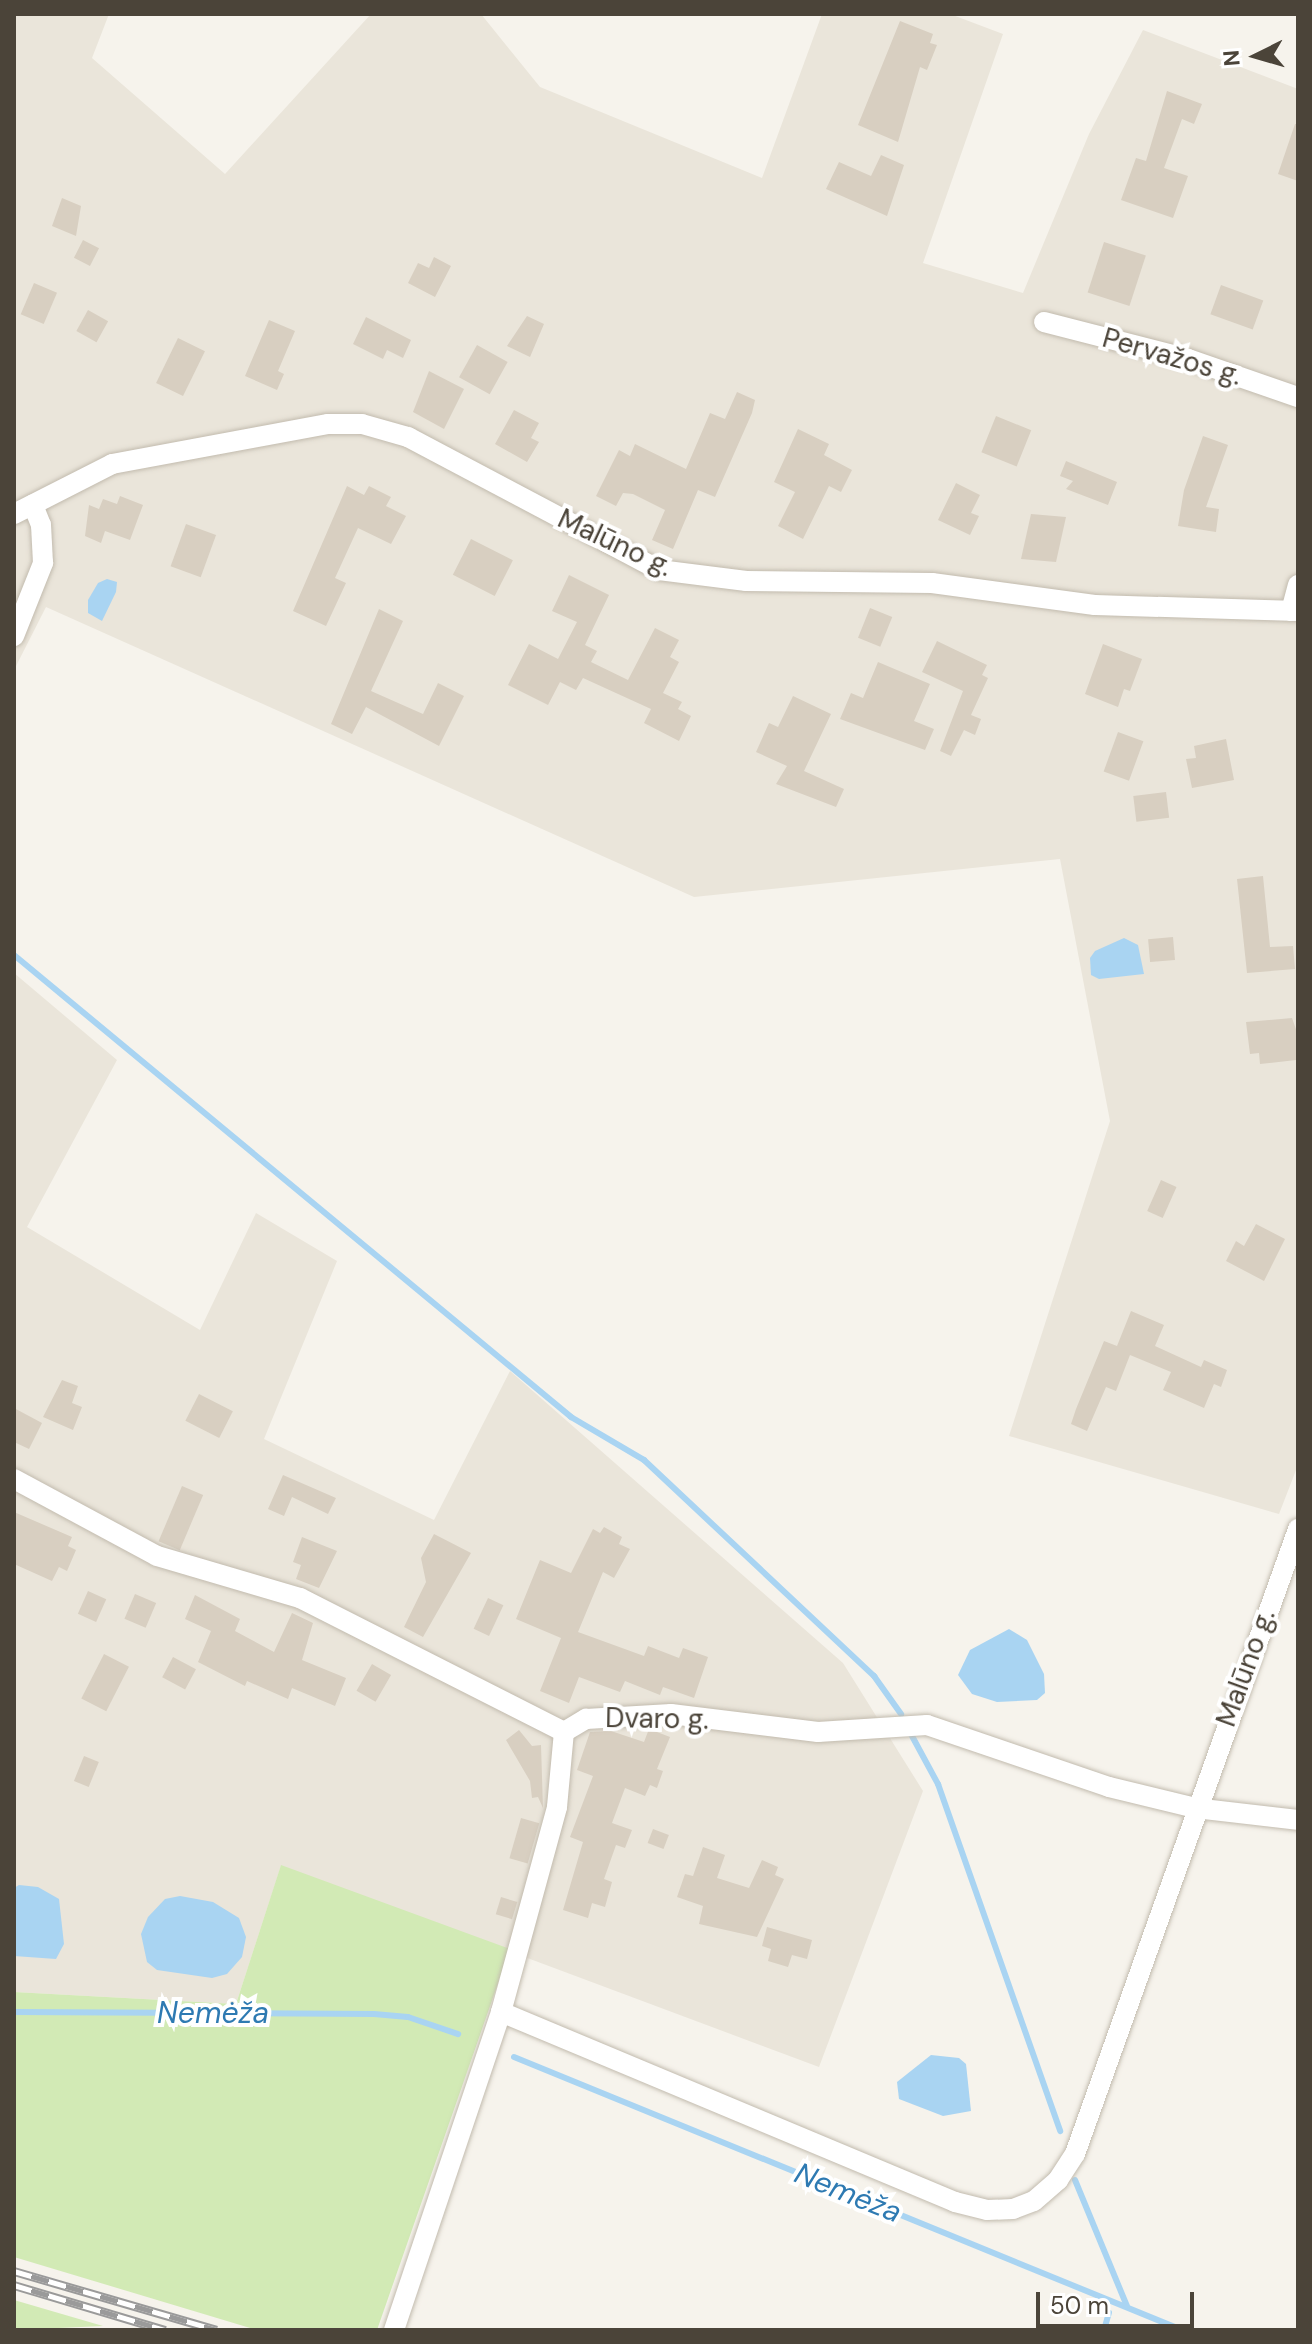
<!DOCTYPE html>
<html>
<head>
<meta charset="utf-8">
<style>
  body { margin:0 }
  #map { position:relative; width:1312px; height:2344px; overflow:hidden; background:#f6f3ec; font-family:"DM Sans",sans-serif }
  div>[style] { position:absolute }
  .residential>* { inset:0; background:#eae5da }
  .green>* { inset:0; background:#d2eab5 }
  .water>* { inset:0; background:#a9d4f2 }
  .stream>* { height:6px; margin:-3px; padding:0 3px; transform-origin:3px; border-radius:3px; background:#a9d4f2 }
  .building>* { inset:0; background:#d8cfc1; transform-origin:0 0 }
  .roads { filter:drop-shadow(0 0 2px #c2bbae) drop-shadow(0 0 2px #c2bbae) }
  .minor>* { height:20px; margin:-10px; padding:0 10px; transform-origin:10px; border-radius:10px; background:#fff }
  .rail>* { height:9px; margin-top:-4.5px; transform-origin:0; background:repeating-linear-gradient(90deg,#fff 0 18px,#9a9a9a 0 36px); box-sizing:border-box; border-block:2px solid #9a9a9a }
  span { translate:-50% -50%; white-space:nowrap; text-align:center; line-height:1.15; -webkit-text-stroke:8px #fff; paint-order:stroke }
  .street-label { font-size:28px; color:#4b4439 }
  .water-label { font-size:30px; color:#2e7ab2; font-style:italic }
  .frame { position:absolute; inset:0; border:16px solid #4b4439; pointer-events:none }
  .north { position:absolute; left:1216px; top:16px; width:80px; height:80px; -webkit-text-stroke:6px #fff; paint-order:stroke; rotate:265deg; font-size:22px; font-weight:700; line-height:32px; text-align:center; color:#4b4439 }
  .north::after { content:''; display:block; margin:auto; width:28px; height:36px; background:#4b4439; clip-path:polygon(50% 0,100% 100%,50% 72%,0 100%) }
  .scale { position:absolute; left:1036px; top:2292px; width:158px; height:36px; box-sizing:border-box; border:4px solid #4b4439; border-top:0; padding-left:10px; font-size:24px; line-height:28px; white-space:nowrap; color:#4b4439; -webkit-text-stroke:6px #fff; paint-order:stroke }
</style>
</head>
<body>
<div id="map">
  <div class="residential">
    <div style="clip-path:polygon(16px 14px,109px 14px,92px 58px,225px 174px,371px 14px,481px 14px,540px 87px,762px 178px,822px 14px,950px 14px,1003px 34px,923px 263px,1023px 293px,1089px 134px,1143px 30px,1298px 89px,1298px 1465px,1279px 1514px,1009px 1436px,1110px 1121px,1060px 859px,694px 897px,46px 607px,14px 670px)"></div>
    <div style="clip-path:polygon(14px 973px,117px 1060px,27px 1227px,200px 1330px,256px 1213px,337px 1261px,264px 1439px,434px 1520px,510px 1371px,843px 1663px,923px 1791px,819px 2067px,281px 1866px,236px 2004px,14px 1992px)"></div>
  </div>
  <div class="green">
    <div style="clip-path:polygon(281px 1865px,510px 1949px,377px 2330px,257px 2330px,14px 2257px,14px 1992px,236px 2004px)"></div>
    <div style="clip-path:polygon(14px 2300px,103px 2326px,14px 2330px)"></div>
  </div>
  <div class="water">
    <div style="clip-path:polygon(107px 579px,117px 582px,116px 592px,102px 621px,88px 613px,88px 600px,98px 583px)"></div>
    <div style="clip-path:polygon(1124px 938px,1138px 945px,1144px 974px,1099px 979px,1091px 975px,1090px 958px,1095px 951px)"></div>
    <div style="clip-path:polygon(1009px 1629px,1027px 1640px,1044px 1674px,1045px 1693px,1037px 1700px,997px 1702px,972px 1694px,958px 1675px,970px 1650px)"></div>
    <div style="clip-path:polygon(19px 1885px,38px 1887px,59px 1899px,64px 1944px,56px 1959px,14px 1956px,14px 1888px)"></div>
    <div style="clip-path:polygon(180px 1896px,213px 1902px,239px 1918px,246px 1937px,242px 1957px,227px 1974px,212px 1978px,157px 1970px,147px 1962px,141px 1934px,148px 1917px,165px 1899px)"></div>
    <div style="clip-path:polygon(931px 2055px,959px 2058px,966px 2064px,971px 2111px,943px 2116px,899px 2099px,897px 2082px)"></div>
  </div>
  <div class="stream">
    <div style="left:14px;top:955px;width:724px;rotate:39.67deg"></div>
    <div style="left:571px;top:1417px;width:85px;rotate:30.5deg"></div>
    <div style="left:644px;top:1460px;width:316px;rotate:43.2deg"></div>
    <div style="left:874px;top:1676px;width:47px;rotate:54.6deg"></div>
    <div style="left:912px;top:1736px;width:55px;rotate:61.6deg"></div>
    <div style="left:938px;top:1784px;width:368px;rotate:70.6deg"></div>
    <div style="left:14px;top:2012px;width:360px;rotate:0.3deg"></div>
    <div style="left:374px;top:2014px;width:34px;rotate:5deg"></div>
    <div style="left:408px;top:2017px;width:53px;rotate:18.8deg"></div>
    <div style="left:514px;top:2057px;width:722px;rotate:22.23deg"></div>
    <div style="left:1075px;top:2180px;width:136px;rotate:67.6deg"></div>
    <div style="left:1104px;top:2330px;width:18px;rotate:-74deg"></div>
  </div>
  <div class="building">
    <div style="clip-path:polygon(900px 21px,933px 34px,930px 43px,937px 45px,927px 70px,920px 67px,898px 142px,858px 125px)"></div>
    <div style="clip-path:polygon(1167px 91px,1202px 104px,1194px 124px,1182px 119px,1164px 168px,1188px 176px,1173px 218px,1121px 200px,1136px 158px,1146px 161px)"></div>
    <div style="clip-path:polygon(1295px 124px,1298px 124px,1298px 181px,1278px 174px)"></div>
    <div style="clip-path:polygon(881px 155px,904px 165px,887px 216px,826px 189px,839px 162px,871px 176px)"></div>
    <div style="clip-path:polygon(62px 198px,81px 206px,76px 236px,52px 226px)"></div>
    <div style="left:83px;top:240px;width:18px;height:20px;rotate:27deg"></div>
    <div style="left:1104px;top:242px;width:44px;height:53px;rotate:18deg"></div>
    <div style="clip-path:polygon(434px 257px,451px 266px,435px 297px,408px 283px,418px 263px,429px 268px)"></div>
    <div style="left:34px;top:283px;width:25px;height:34px;rotate:23deg"></div>
    <div style="left:1221px;top:285px;width:45px;height:31px;rotate:20deg"></div>
    <div style="left:88px;top:310px;width:23px;height:24px;rotate:29deg"></div>
    <div style="clip-path:polygon(527px 316px,544px 324px,530px 357px,507px 346px)"></div>
    <div style="clip-path:polygon(366px 317px,411px 340px,403px 358px,387px 350px,383px 359px,353px 344px)"></div>
    <div style="clip-path:polygon(269px 320px,295px 331px,278px 371px,284px 374px,277px 390px,245px 376px)"></div>
    <div style="left:178px;top:338px;width:30px;height:50px;rotate:26deg"></div>
    <div style="left:477px;top:345px;width:35px;height:37px;rotate:29deg"></div>
    <div style="clip-path:polygon(429px 371px,464px 389px,444px 429px,413px 412px)"></div>
    <div style="clip-path:polygon(737px 392px,755px 400px,752px 413px,715px 497px,698px 490px,673px 549px,652px 540px,665px 510px,633px 494px,623px 493px,616px 506px,596px 496px,619px 450px,630px 456px,635px 444px,686px 469px,710px 413px,725px 419px)"></div>
    <div style="clip-path:polygon(514px 410px,539px 423px,531px 438px,539px 442px,527px 462px,495px 444px)"></div>
    <div style="left:996px;top:416px;width:38px;height:39px;rotate:22deg"></div>
    <div style="clip-path:polygon(798px 429px,829px 444px,824px 455px,852px 470px,841px 492px,829px 486px,803px 539px,778px 526px,795px 492px,774px 482px)"></div>
    <div style="clip-path:polygon(1203px 436px,1228px 445px,1206px 507px,1219px 509px,1216px 532px,1178px 526px,1184px 490px)"></div>
    <div style="clip-path:polygon(1066px 461px,1117px 482px,1108px 505px,1066px 489px,1073px 481px,1060px 476px)"></div>
    <div style="clip-path:polygon(956px 483px,980px 495px,971px 513px,979px 516px,970px 535px,938px 520px)"></div>
    <div style="clip-path:polygon(347px 486px,364px 495px,369px 486px,391px 497px,386px 506px,406px 516px,391px 544px,358px 528px,335px 578px,346px 583px,326px 626px,293px 611px)"></div>
    <div style="clip-path:polygon(120px 496px,143px 505px,130px 540px,105px 531px,101px 543px,85px 536px,89px 505px,99px 509px,103px 499px,117px 504px)"></div>
    <div style="clip-path:polygon(1031px 514px,1066px 517px,1056px 562px,1021px 559px)"></div>
    <div style="left:186px;top:524px;width:32px;height:45px;rotate:20deg"></div>
    <div style="left:471px;top:539px;width:47px;height:40px;rotate:27deg"></div>
    <div style="clip-path:polygon(569px 575px,609px 595px,585px 645px,597px 651px,591px 662px,628px 680px,655px 628px,679px 640px,670px 657px,679px 662px,663px 693px,682px 702px,678px 709px,691px 716px,679px 741px,644px 723px,651px 709px,583px 678px,576px 690px,560px 682px,548px 705px,508px 685px,529px 644px,558px 659px,577px 622px,552px 611px)"></div>
    <div style="left:870px;top:608px;width:24px;height:32px;rotate:22deg"></div>
    <div style="clip-path:polygon(379px 609px,403px 621px,371px 691px,423px 714px,438px 683px,464px 696px,439px 746px,366px 707px,352px 734px,331px 724px)"></div>
    <div style="clip-path:polygon(937px 641px,987px 665px,982px 675px,988px 678px,971px 715px,981px 719px,975px 735px,964px 730px,951px 756px,940px 751px,963px 691px,922px 672px)"></div>
    <div style="clip-path:polygon(1103px 644px,1142px 659px,1130px 691px,1124px 689px,1118px 707px,1085px 694px)"></div>
    <div style="clip-path:polygon(878px 662px,930px 684px,914px 721px,934px 729px,925px 750px,840px 719px,851px 693px,863px 698px)"></div>
    <div style="clip-path:polygon(793px 696px,831px 714px,804px 771px,844px 789px,836px 807px,776px 784px,787px 766px,756px 752px,769px 723px,778px 727px)"></div>
    <div style="left:1118px;top:732px;width:27px;height:42px;rotate:20deg"></div>
    <div style="clip-path:polygon(1226px 739px,1234px 780px,1192px 788px,1186px 759px,1196px 758px,1194px 746px)"></div>
    <div style="left:1166px;top:792px;width:26px;height:33px;rotate:83deg"></div>
    <div style="clip-path:polygon(1263px 876px,1270px 947px,1293px 946px,1295px 969px,1247px 973px,1237px 879px)"></div>
    <div style="left:1173px;top:937px;width:23px;height:25px;rotate:85deg"></div>
    <div style="clip-path:polygon(1292px 1018px,1298px 1035px,1296px 1060px,1260px 1064px,1259px 1053px,1250px 1054px,1246px 1022px)"></div>
    <div style="left:1161px;top:1180px;width:17px;height:34px;rotate:24deg"></div>
    <div style="clip-path:polygon(1256px 1224px,1285px 1239px,1264px 1281px,1226px 1261px,1236px 1241px,1244px 1246px)"></div>
    <div style="clip-path:polygon(1131px 1311px,1164px 1325px,1155px 1346px,1201px 1367px,1204px 1360px,1227px 1370px,1221px 1387px,1214px 1384px,1204px 1408px,1163px 1390px,1171px 1372px,1130px 1355px,1116px 1391px,1106px 1387px,1087px 1431px,1071px 1424px,1076px 1409px,1104px 1341px,1117px 1346px)"></div>
    <div style="clip-path:polygon(62px 1380px,78px 1386px,72px 1403px,82px 1407px,73px 1430px,43px 1417px)"></div>
    <div style="left:199px;top:1394px;width:38px;height:30px;rotate:27deg"></div>
    <div style="clip-path:polygon(14px 1408px,42px 1423px,29px 1449px,14px 1442px)"></div>
    <div style="clip-path:polygon(283px 1475px,336px 1498px,328px 1514px,292px 1497px,284px 1516px,268px 1509px)"></div>
    <div style="left:182px;top:1486px;width:23px;height:60px;rotate:23deg"></div>
    <div style="clip-path:polygon(14px 1512px,72px 1537px,68px 1546px,76px 1550px,67px 1571px,59px 1567px,52px 1581px,14px 1564px)"></div>
    <div style="clip-path:polygon(604px 1527px,622px 1537px,619px 1544px,630px 1549px,614px 1578px,603px 1572px,578px 1632px,644px 1656px,648px 1646px,679px 1658px,683px 1648px,708px 1657px,694px 1698px,663px 1687px,660px 1695px,625px 1681px,620px 1692px,579px 1677px,569px 1703px,540px 1691px,561px 1638px,516px 1619px,540px 1560px,571px 1573px,593px 1529px,600px 1533px)"></div>
    <div style="clip-path:polygon(434px 1534px,471px 1553px,423px 1637px,404px 1627px,426px 1582px,421px 1558px)"></div>
    <div style="clip-path:polygon(302px 1537px,337px 1551px,319px 1588px,296px 1579px,301px 1565px,293px 1562px)"></div>
    <div style="left:88px;top:1591px;width:20px;height:25px;rotate:24deg"></div>
    <div style="left:135px;top:1594px;width:23px;height:27px;rotate:23deg"></div>
    <div style="clip-path:polygon(195px 1595px,240px 1619px,235px 1631px,274px 1652px,292px 1613px,313px 1623px,302px 1660px,346px 1678px,335px 1706px,292px 1688px,288px 1699px,247px 1681px,245px 1686px,198px 1662px,211px 1631px,185px 1619px)"></div>
    <div style="left:488px;top:1598px;width:17px;height:34px;rotate:25deg"></div>
    <div style="left:104px;top:1654px;width:28px;height:50px;rotate:27deg"></div>
    <div style="left:173px;top:1657px;width:26px;height:23px;rotate:28deg"></div>
    <div style="left:372px;top:1664px;width:22px;height:31px;rotate:30deg"></div>
    <div style="clip-path:polygon(649px 1729px,670px 1737px,657px 1769px,663px 1771px,657px 1788px,650px 1785px,645px 1796px,625px 1788px,612px 1823px,632px 1830px,625px 1848px,616px 1845px,604px 1879px,612px 1882px,605px 1907px,592px 1903px,588px 1918px,563px 1910px,583px 1842px,570px 1837px,593px 1776px,577px 1770px,590px 1732px,611px 1731px,644px 1742px)"></div>
    <div style="clip-path:polygon(519px 1730px,532px 1746px,541px 1745px,543px 1808px,538px 1797px,532px 1798px,530px 1781px,506px 1740px)"></div>
    <div style="left:84px;top:1756px;width:16px;height:27px;rotate:22deg"></div>
    <div style="left:521px;top:1818px;width:19px;height:42px;rotate:16deg"></div>
    <div style="left:653px;top:1829px;width:17px;height:15px;rotate:21deg"></div>
    <div style="clip-path:polygon(703px 1847px,725px 1855px,717px 1878px,749px 1888px,762px 1860px,778px 1867px,775px 1875px,784px 1879px,757px 1937px,699px 1924px,703px 1906px,677px 1897px,685px 1874px,693px 1876px)"></div>
    <div style="left:501px;top:1897px;width:17px;height:18px;rotate:17deg"></div>
    <div style="clip-path:polygon(767px 1927px,812px 1940px,807px 1959px,792px 1955px,788px 1967px,768px 1961px,771px 1949px,762px 1946px)"></div>
  </div>
  <div class="roads">
    <div class="minor">
      <div style="left:1044px;top:322px;width:149px;rotate:14.4deg"></div>
      <div style="left:1188px;top:359px;width:116px;rotate:19.1deg"></div>
      <div style="left:14px;top:514px;width:110px;rotate:-27deg"></div>
      <div style="left:112px;top:464px;width:220px;rotate:-10.5deg"></div>
      <div style="left:328px;top:424px;width:34px"></div>
      <div style="left:362px;top:424px;width:48px;rotate:15.8deg"></div>
      <div style="left:408px;top:437px;width:284px;rotate:27.9deg"></div>
      <div style="left:659px;top:570px;width:88px;rotate:7.2deg"></div>
      <div style="left:746px;top:581px;width:186px;rotate:0.6deg"></div>
      <div style="left:932px;top:583px;width:164px;rotate:7.7deg"></div>
      <div style="left:1095px;top:605px;width:203px;rotate:1.7deg"></div>
      <div style="left:1291px;top:611px;width:27px;rotate:-75deg"></div>
      <div style="left:14px;top:636px;width:79px;rotate:-68.3deg"></div>
      <div style="left:43px;top:563px;width:38px;rotate:-93deg"></div>
      <div style="left:41px;top:525px;width:22px;rotate:-112deg"></div>
      <div style="left:14px;top:1479px;width:162px;rotate:28.3deg"></div>
      <div style="left:157px;top:1556px;width:149px;rotate:16.4deg"></div>
      <div style="left:300px;top:1598px;width:296px;rotate:26.9deg"></div>
      <div style="left:564px;top:1732px;width:26px;rotate:-31deg"></div>
      <div style="left:586px;top:1719px;width:85px;rotate:-3.4deg"></div>
      <div style="left:671px;top:1714px;width:148px;rotate:7deg"></div>
      <div style="left:818px;top:1732px;width:109px;rotate:-3.7deg"></div>
      <div style="left:927px;top:1725px;width:192px;rotate:18.8deg"></div>
      <div style="left:1109px;top:1787px;width:89px;rotate:13.7deg"></div>
      <div style="left:1195px;top:1808px;width:104px;rotate:6.6deg"></div>
      <div style="left:501px;top:2012px;width:492px;rotate:22.7deg"></div>
      <div style="left:955px;top:2202px;width:33px;rotate:14deg"></div>
      <div style="left:987px;top:2210px;width:26px;rotate:-2deg"></div>
      <div style="left:1013px;top:2209px;width:22px;rotate:-21deg"></div>
      <div style="left:1034px;top:2201px;width:32px;rotate:-41deg"></div>
      <div style="left:1058px;top:2180px;width:31px;rotate:-57deg"></div>
      <div style="left:1075px;top:2154px;width:664px;rotate:-70.36deg"></div>
      <div style="left:394px;top:2330px;width:336px;rotate:-71.4deg"></div>
      <div style="left:501px;top:2012px;width:213px;rotate:-74.7deg"></div>
      <div style="left:557px;top:1807px;width:75px;rotate:-84.7deg"></div>
    </div>
  </div>
  <div class="rail">
    <div style="left:14px;top:2271px;width:211px;rotate:16.2deg"></div>
    <div style="left:14px;top:2285px;width:158px;rotate:16.6deg"></div>
  </div>
  <div class="street-label">
    <span style="left:1172px;top:357px;rotate:16deg">Pervažos g.</span>
    <span style="left:615px;top:543px;rotate:25deg">Malūno g.</span>
    <span style="left:1246px;top:1668px;rotate:-70deg">Malūno g.</span>
    <span style="left:657px;top:1719px;rotate:1deg">Dvaro g.</span>
  </div>
  <div class="water-label">
    <span style="left:213px;top:2013px">Nemėža</span>
    <span style="left:848px;top:2193px;rotate:22deg">Nemėža</span>
  </div>
  <div class="frame"></div>
  <div class="north">N</div>
  <div class="scale">50 m</div>
</div>
</body>
</html>
